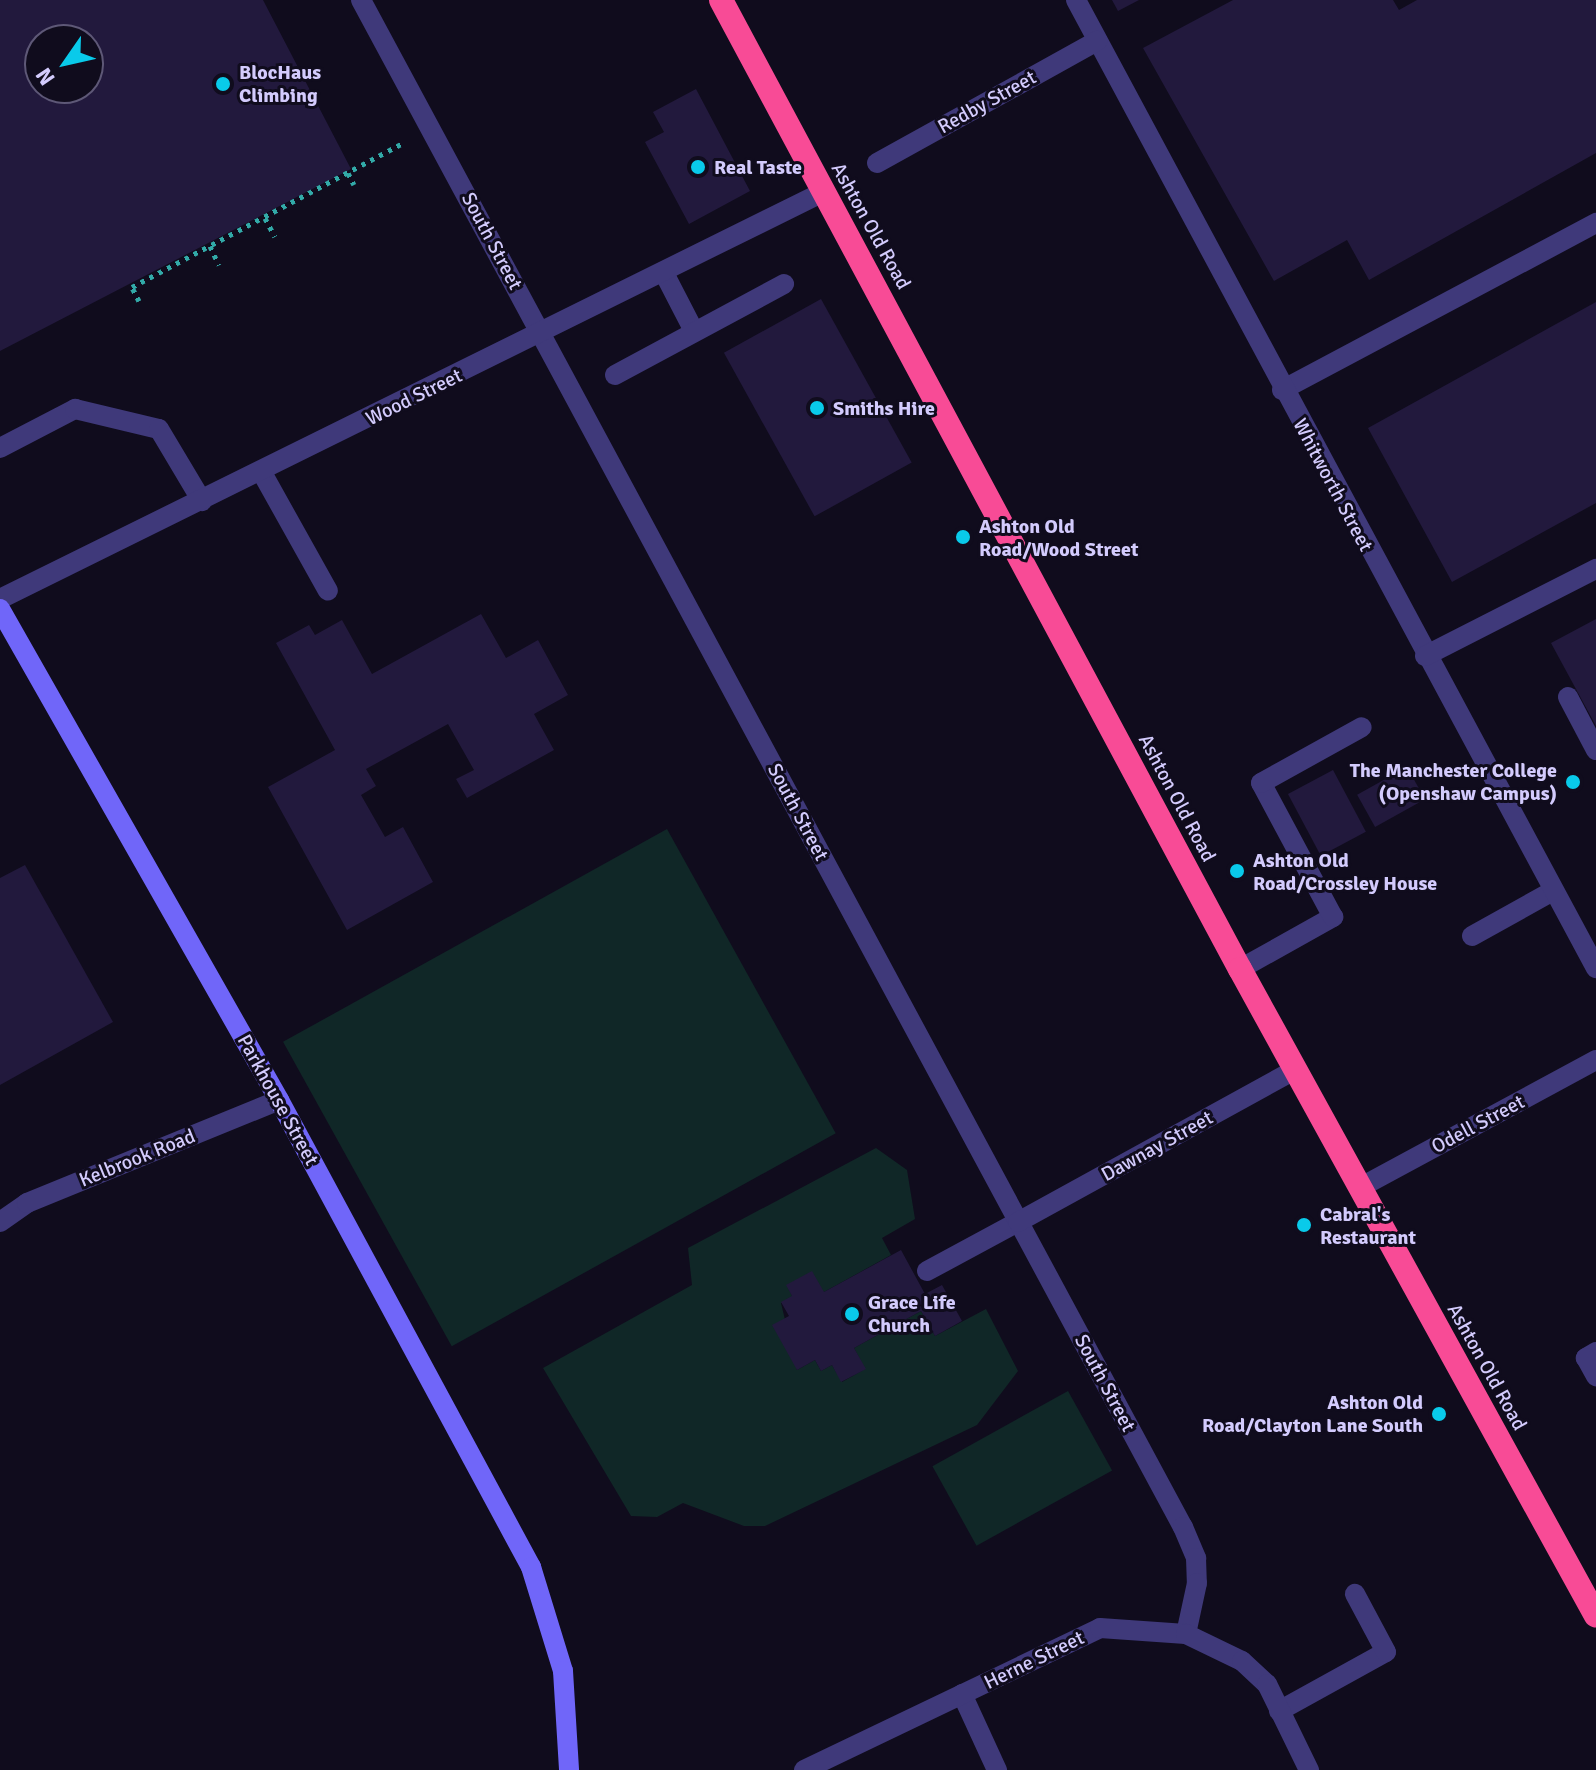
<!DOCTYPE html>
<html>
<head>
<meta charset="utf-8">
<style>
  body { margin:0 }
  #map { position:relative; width:1596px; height:1770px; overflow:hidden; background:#100c1d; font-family:Signika,sans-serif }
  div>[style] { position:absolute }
  .green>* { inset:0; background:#102727; transform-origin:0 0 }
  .building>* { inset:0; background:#22193d; transform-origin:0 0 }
  .path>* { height:5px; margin-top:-2.5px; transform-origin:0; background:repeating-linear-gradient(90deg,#32aaa8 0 4px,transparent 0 10px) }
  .lane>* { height:20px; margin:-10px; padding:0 10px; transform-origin:10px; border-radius:10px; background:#3f397a }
  .street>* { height:20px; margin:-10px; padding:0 10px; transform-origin:10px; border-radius:10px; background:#3f397a }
  .secondary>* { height:20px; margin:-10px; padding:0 10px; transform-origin:10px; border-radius:10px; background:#7066f9 }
  .highway>* { height:24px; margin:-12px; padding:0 12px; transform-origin:12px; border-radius:12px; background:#f84b96 }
  .dots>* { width:22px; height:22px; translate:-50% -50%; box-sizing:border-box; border:4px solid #100c1d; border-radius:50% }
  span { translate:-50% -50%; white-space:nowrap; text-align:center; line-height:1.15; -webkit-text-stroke:6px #100c1d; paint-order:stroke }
  .poi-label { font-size:20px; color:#d3cbfd; font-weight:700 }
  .left { translate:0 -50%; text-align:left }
  .right { translate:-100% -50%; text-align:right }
  .street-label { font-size:20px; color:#d3cbfd }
  .north { position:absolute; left:24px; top:24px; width:80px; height:80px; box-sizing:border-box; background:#100c1d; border:2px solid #5e5877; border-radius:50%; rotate:236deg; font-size:22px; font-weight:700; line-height:32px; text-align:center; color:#d3cbfd }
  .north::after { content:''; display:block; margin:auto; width:28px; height:36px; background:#09caea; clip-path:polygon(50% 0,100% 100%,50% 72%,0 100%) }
</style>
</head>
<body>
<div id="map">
  <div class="green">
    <div style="left:667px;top:829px;width:348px;height:439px;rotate:61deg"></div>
    <div style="clip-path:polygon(876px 1148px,907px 1170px,915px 1219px,882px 1238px,891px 1255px,824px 1292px,787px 1285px,794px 1300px,781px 1303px,797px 1370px,815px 1360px,821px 1371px,832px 1365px,842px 1382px,865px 1369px,854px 1348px,921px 1311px,935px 1336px,986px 1309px,1018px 1371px,977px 1425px,765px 1526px,744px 1526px,683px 1503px,657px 1517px,631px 1516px,543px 1368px,692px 1285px,688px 1248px)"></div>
    <div style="left:1068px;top:1391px;width:91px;height:155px;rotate:61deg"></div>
  </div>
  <div class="building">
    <div style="clip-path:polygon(evenodd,0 0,263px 0,351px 169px,0 351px,0 0,40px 40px,88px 40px,88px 88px,40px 88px,40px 40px)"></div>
    <div style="clip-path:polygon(1112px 0,1139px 0,1118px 11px)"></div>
    <div style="clip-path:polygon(1233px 0,1393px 0,1399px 10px,1417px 0,1596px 0,1596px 153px,1369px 280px,1347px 240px,1274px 281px,1143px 48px)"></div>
    <div style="clip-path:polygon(696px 89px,750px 191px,689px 224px,645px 142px,664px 132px,653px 112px)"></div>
    <div style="left:821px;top:299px;width:187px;height:111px;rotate:61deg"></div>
    <div style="clip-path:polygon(1596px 302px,1596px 503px,1452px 582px,1368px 428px)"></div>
    <div style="clip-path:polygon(481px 614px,506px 658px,538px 640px,568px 695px,534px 714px,554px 750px,467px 798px,456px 779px,474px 770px,448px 724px,366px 769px,376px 786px,361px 795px,385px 837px,403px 827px,433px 882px,347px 930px,268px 787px,335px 750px,276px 643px,309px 625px,315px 635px,342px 620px,372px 674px)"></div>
    <div style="clip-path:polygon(1596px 619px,1596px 726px,1551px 643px)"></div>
    <div style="left:1407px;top:767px;width:37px;height:57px;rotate:61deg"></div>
    <div style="left:1333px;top:770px;width:70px;height:51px;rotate:62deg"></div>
    <div style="clip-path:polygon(25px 865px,113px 1022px,0 1085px,0 878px)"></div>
    <div style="clip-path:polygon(901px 1250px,925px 1294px,942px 1285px,962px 1321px,935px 1336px,921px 1311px,854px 1348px,866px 1369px,841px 1382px,832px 1365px,821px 1371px,815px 1360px,797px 1370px,772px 1325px,789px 1316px,781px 1302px,792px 1296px,786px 1285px,812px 1271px,824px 1292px)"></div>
  </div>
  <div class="path">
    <div style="left:348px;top:173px;width:13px;rotate:63deg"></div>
    <div style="left:265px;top:218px;width:21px;rotate:62deg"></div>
    <div style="left:210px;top:246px;width:21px;rotate:65deg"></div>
    <div style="left:139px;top:301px;width:16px;rotate:-117deg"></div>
    <div style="left:132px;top:287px;width:309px;rotate:-28deg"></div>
  </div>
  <div class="lane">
    <div style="left:664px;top:273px;width:65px;rotate:62.7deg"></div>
    <div style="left:615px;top:375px;width:192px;rotate:-28.3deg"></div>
    <div style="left:1282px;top:390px;width:356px;rotate:-28deg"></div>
    <div style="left:0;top:448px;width:85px;rotate:-27.5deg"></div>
    <div style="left:75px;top:409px;width:86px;rotate:13.4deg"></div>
    <div style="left:159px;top:429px;width:84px;rotate:59.2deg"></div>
    <div style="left:261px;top:471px;width:137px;rotate:60.8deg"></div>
    <div style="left:1568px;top:697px;width:60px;rotate:62.2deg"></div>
    <div style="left:1472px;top:936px;width:93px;rotate:-29.1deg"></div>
    <div style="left:1240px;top:969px;width:107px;rotate:-29.2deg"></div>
    <div style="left:1333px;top:917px;width:152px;rotate:-118.2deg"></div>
    <div style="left:1261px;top:783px;width:115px;rotate:-29deg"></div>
    <div style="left:927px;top:1271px;width:103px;rotate:-28.3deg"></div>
    <div style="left:1596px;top:1352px;width:12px;rotate:149deg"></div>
    <div style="left:1586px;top:1358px;width:21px;rotate:61deg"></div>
  </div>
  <div class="street">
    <div style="left:361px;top:0;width:1734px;rotate:61.71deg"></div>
    <div style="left:1183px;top:1527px;width:34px;rotate:67deg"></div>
    <div style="left:1196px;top:1558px;width:25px;rotate:88deg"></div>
    <div style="left:1197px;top:1583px;width:52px;rotate:102.2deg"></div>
    <div style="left:1076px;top:0;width:1099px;rotate:61.76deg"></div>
    <div style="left:877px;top:163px;width:252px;rotate:-29deg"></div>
    <div style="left:0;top:599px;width:920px;rotate:-26.31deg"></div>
    <div style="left:1425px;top:656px;width:192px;rotate:-27deg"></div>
    <div style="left:1361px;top:1187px;width:267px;rotate:-28.4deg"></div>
    <div style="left:0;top:1222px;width:33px;rotate:-35deg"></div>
    <div style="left:27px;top:1203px;width:272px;rotate:-22.2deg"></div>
    <div style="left:1018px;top:1222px;width:316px;rotate:-28.8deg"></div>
    <div style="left:962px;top:1694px;width:84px;rotate:65.3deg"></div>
    <div style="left:1279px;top:1711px;width:122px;rotate:-28.9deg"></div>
    <div style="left:1386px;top:1652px;width:66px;rotate:-118.1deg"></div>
    <div style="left:804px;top:1770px;width:328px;rotate:-25.6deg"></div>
    <div style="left:1100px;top:1628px;width:86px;rotate:4deg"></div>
    <div style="left:1186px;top:1634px;width:62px;rotate:25.7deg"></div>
    <div style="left:1242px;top:1661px;width:34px;rotate:43deg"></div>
    <div style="left:1267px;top:1684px;width:96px;rotate:64deg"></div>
  </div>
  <div class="secondary">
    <div style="left:0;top:609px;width:565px;rotate:60.39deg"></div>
    <div style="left:279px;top:1100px;width:531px;rotate:61.65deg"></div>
    <div style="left:531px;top:1567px;width:109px;rotate:72.9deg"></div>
    <div style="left:563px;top:1671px;width:99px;rotate:86.5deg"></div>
  </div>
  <div class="highway">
    <div style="left:721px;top:0;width:1099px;rotate:61.83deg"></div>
    <div style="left:1240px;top:969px;width:738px;rotate:61.18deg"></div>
  </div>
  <div class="dots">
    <div style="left:223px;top:84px;background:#09caea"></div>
    <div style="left:698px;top:167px;background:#09caea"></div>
    <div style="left:817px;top:408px;background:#09caea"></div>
    <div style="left:963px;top:537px;background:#09caea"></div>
    <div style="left:1573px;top:782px;background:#09caea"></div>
    <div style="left:1237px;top:871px;background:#09caea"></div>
    <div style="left:1304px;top:1225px;background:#09caea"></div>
    <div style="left:852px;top:1314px;background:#09caea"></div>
    <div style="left:1439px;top:1414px;background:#09caea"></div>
  </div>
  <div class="poi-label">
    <span class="left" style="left:239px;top:84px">BlocHaus<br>Climbing</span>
    <span class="left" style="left:714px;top:167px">Real Taste</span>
    <span class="left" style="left:833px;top:408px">Smiths Hire</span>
    <span class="left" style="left:979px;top:538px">Ashton Old<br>Road/Wood Street</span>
    <span class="right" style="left:1557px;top:782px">The Manchester College<br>(Openshaw Campus)</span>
    <span class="left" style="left:1253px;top:872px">Ashton Old<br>Road/Crossley House</span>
    <span class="left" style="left:1320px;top:1226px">Cabral's<br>Restaurant</span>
    <span class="left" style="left:868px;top:1314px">Grace Life<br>Church</span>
    <span class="right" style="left:1423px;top:1414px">Ashton Old<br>Road/Clayton Lane South</span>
  </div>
  <div class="street-label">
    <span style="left:987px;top:102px;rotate:-29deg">Redby Street</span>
    <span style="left:871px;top:226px;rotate:61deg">Ashton Old Road</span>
    <span style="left:492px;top:241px;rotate:62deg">South Street</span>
    <span style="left:414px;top:397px;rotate:-26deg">Wood Street</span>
    <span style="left:1333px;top:485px;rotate:62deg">Whitworth Street</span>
    <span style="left:1177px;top:798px;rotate:62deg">Ashton Old Road</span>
    <span style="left:798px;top:812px;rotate:62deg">South Street</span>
    <span style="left:278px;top:1100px;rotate:61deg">Parkhouse Street</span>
    <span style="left:1478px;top:1124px;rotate:-28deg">Odell Street</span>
    <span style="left:1157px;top:1146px;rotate:-29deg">Dawnay Street</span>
    <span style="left:137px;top:1158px;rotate:-22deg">Kelbrook Road</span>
    <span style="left:1487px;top:1367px;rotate:61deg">Ashton Old Road</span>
    <span style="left:1105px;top:1383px;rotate:62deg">South Street</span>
    <span style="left:1034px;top:1660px;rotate:-26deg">Herne Street</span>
  </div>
  <div class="north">N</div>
</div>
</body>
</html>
